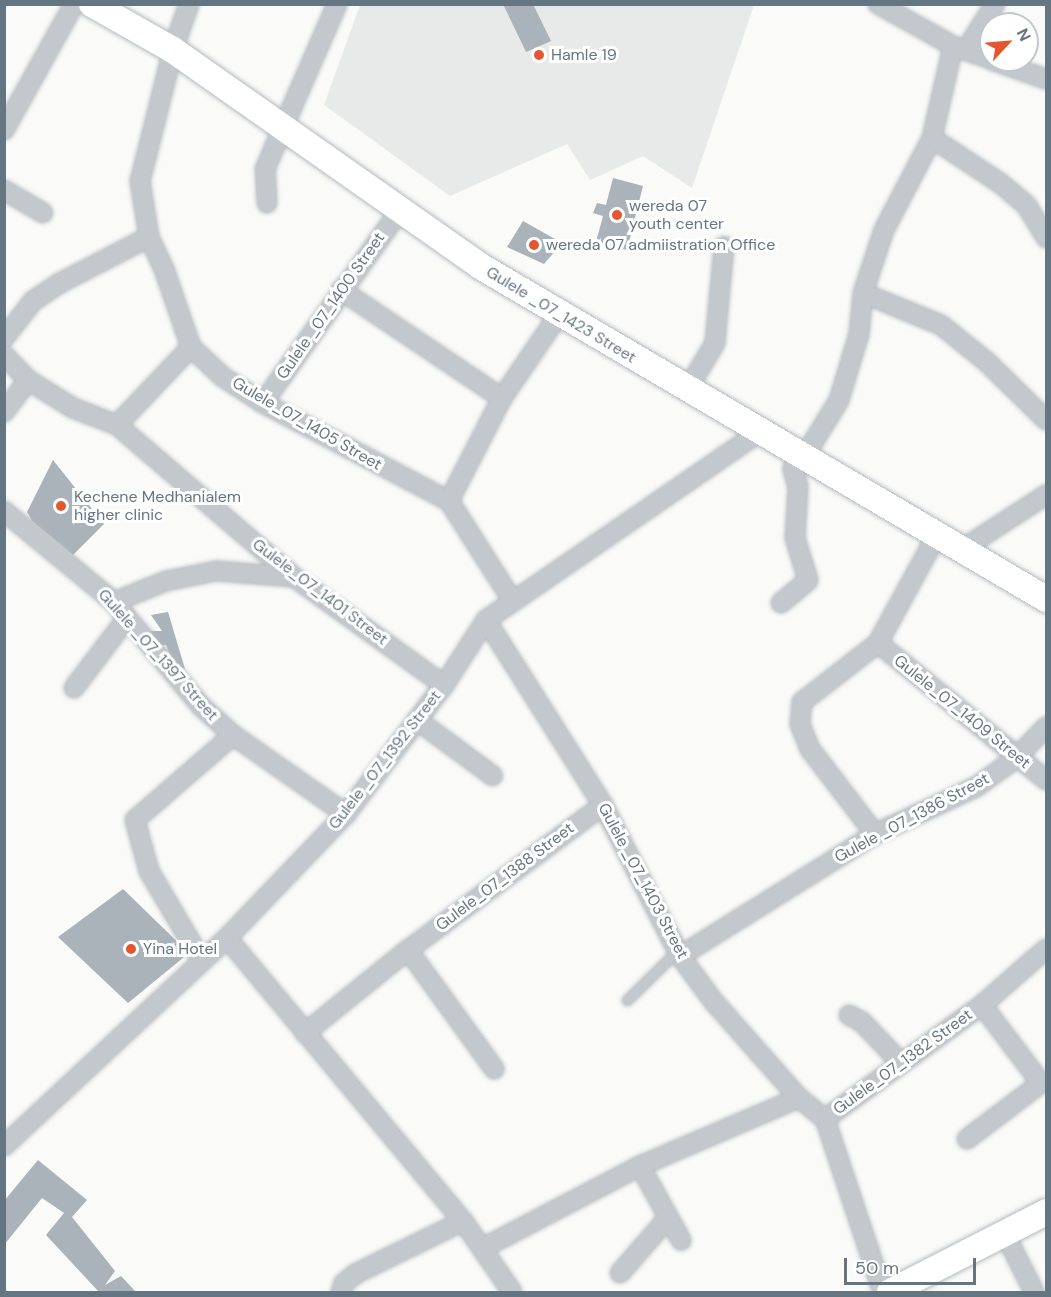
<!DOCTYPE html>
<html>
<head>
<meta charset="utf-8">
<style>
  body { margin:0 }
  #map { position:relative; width:1051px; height:1297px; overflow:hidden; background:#fafaf8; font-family:"DM Sans",sans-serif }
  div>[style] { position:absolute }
  .built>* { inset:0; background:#e8e9e9 }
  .building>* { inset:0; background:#aab3b9 }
  .roads { filter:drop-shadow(0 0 2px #b3babf) drop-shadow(0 0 2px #b3babf) }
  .lane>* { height:9px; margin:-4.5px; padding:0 4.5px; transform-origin:4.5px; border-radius:4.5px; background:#c3c8cc }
  .street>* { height:18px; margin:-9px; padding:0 9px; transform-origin:9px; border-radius:9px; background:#c3c8cc }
  .secondary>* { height:26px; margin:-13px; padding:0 13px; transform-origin:13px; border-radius:13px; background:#fff }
  .dots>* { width:16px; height:16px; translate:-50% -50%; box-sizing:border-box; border:3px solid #fff; border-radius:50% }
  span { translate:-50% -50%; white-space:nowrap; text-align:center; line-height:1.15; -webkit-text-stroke:6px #fff; paint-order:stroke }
  .poi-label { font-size:16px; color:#657683 }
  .left { translate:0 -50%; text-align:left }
  .street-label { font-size:16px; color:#657683 }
  .frame { position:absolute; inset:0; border:6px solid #657683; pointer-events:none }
  .north { position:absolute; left:979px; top:12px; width:60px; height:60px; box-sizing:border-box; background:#fff; border:2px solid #c1c8cd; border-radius:50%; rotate:64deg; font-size:16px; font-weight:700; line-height:24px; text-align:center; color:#657683 }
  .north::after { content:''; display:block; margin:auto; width:21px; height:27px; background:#e4572e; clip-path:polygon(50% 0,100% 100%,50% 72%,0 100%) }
  .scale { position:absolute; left:844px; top:1258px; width:132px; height:27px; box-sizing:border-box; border:3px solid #657683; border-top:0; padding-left:8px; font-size:18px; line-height:21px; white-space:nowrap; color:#657683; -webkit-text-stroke:4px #fff; paint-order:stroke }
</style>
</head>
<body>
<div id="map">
  <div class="built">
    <div style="clip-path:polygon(360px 5px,754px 5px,692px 188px,643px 156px,590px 180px,567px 144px,450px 196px,324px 105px)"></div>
  </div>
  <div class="building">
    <div style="clip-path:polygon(503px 4px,533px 4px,551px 41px,526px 52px)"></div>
    <div style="clip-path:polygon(613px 178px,643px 186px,627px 250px,596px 242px,603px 216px,593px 213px,597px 203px,606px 205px)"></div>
    <div style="clip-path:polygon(523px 221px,562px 243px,544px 264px,507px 247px)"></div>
    <div style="clip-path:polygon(53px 460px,104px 524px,73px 555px,32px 521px,27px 512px)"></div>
    <div style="clip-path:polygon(168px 612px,185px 669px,173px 663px,166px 645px,156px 645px,150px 631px,162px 631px,151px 615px)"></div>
    <div style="clip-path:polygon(123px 889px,189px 953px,128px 1003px,58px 937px)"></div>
    <div style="clip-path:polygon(38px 1160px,87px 1200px,72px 1217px,115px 1271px,105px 1285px,121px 1276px,136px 1292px,99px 1292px,46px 1235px,64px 1213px,42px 1198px,4px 1245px,4px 1201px)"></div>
  </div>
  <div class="roads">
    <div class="lane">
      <div style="left:627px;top:1000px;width:70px;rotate:-44.4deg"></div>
    </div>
    <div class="street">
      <div style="left:189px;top:4px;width:49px;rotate:109.2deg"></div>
      <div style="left:173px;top:50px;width:135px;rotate:104.1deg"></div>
      <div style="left:140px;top:181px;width:57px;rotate:80.9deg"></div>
      <div style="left:149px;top:237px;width:35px;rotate:65deg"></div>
      <div style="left:164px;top:269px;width:83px;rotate:70.9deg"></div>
      <div style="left:191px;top:347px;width:44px;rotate:43.2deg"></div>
      <div style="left:223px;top:377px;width:48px;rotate:33deg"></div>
      <div style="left:263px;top:403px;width:210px;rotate:27.8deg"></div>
      <div style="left:878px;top:4px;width:86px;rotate:29.2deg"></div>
      <div style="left:953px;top:46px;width:40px;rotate:18.9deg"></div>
      <div style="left:966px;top:50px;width:54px;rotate:-57.8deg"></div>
      <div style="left:992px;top:60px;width:57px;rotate:19.4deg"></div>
      <div style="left:4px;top:130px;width:144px;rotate:-60.9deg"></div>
      <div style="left:932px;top:138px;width:82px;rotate:33.5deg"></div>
      <div style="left:1000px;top:183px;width:35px;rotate:40deg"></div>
      <div style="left:1027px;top:206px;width:37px;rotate:59deg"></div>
      <div style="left:4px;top:190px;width:45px;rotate:30.5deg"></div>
      <div style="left:267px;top:203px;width:34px;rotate:-93deg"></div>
      <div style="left:265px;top:169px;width:180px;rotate:-66.4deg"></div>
      <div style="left:341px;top:290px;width:194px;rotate:33.9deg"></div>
      <div style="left:863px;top:293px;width:84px;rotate:22.3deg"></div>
      <div style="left:941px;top:325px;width:59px;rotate:38.8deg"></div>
      <div style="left:987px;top:362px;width:83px;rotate:44.5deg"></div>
      <div style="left:4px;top:338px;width:47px;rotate:-51.9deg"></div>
      <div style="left:33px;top:301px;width:30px;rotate:-34deg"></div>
      <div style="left:58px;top:284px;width:102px;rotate:-27.3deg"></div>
      <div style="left:4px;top:355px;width:35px;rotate:46deg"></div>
      <div style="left:28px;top:380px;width:53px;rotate:31.9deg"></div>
      <div style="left:73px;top:408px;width:47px;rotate:21.1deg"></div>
      <div style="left:117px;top:425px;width:233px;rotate:40.7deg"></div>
      <div style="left:294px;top:577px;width:185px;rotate:35.8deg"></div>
      <div style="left:687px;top:390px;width:55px;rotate:-59.2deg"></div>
      <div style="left:715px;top:343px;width:97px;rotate:-84.7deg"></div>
      <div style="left:263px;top:403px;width:237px;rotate:-54.6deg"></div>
      <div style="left:4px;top:412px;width:40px;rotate:-53deg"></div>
      <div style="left:117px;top:425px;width:108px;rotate:-46.5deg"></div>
      <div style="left:449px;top:501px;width:116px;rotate:-62.8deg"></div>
      <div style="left:502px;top:398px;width:103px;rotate:-55.7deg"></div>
      <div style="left:449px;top:501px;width:117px;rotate:57.5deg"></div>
      <div style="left:4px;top:511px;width:143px;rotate:39.6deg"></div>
      <div style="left:114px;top:602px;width:136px;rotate:50.1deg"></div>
      <div style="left:201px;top:706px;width:43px;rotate:42.2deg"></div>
      <div style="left:233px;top:735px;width:138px;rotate:35deg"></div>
      <div style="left:964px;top:548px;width:98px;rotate:-32.9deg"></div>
      <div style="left:114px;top:602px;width:56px;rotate:-22deg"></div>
      <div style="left:166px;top:581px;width:51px;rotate:-11.3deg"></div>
      <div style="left:216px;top:571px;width:78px;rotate:4.4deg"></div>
      <div style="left:781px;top:603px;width:35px;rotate:-40deg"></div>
      <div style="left:808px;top:580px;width:44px;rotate:-107.2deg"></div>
      <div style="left:795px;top:538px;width:51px;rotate:-86.6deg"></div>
      <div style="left:798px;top:487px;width:19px;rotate:-106deg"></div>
      <div style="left:793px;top:469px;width:16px;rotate:-47deg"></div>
      <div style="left:804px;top:457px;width:67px;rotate:-58.4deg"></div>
      <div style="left:839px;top:400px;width:69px;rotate:-73.1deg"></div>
      <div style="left:859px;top:334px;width:41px;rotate:-84.4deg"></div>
      <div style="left:863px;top:293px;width:66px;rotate:-71.6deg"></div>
      <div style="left:884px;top:230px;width:104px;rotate:-62.4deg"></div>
      <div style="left:932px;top:138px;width:94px;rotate:-77.1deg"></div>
      <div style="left:486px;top:620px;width:219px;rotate:57.7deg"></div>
      <div style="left:603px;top:805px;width:169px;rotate:63deg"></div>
      <div style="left:680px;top:956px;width:57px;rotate:53.5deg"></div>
      <div style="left:714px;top:1002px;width:128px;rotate:48.5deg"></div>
      <div style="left:799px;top:1098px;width:33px;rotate:39deg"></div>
      <div style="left:825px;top:1119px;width:182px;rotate:71.5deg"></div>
      <div style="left:878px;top:643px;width:217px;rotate:39.2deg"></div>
      <div style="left:74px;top:688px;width:88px;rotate:-52.9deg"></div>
      <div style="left:417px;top:720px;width:94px;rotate:36.4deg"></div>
      <div style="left:875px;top:834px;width:107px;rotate:-127.4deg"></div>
      <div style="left:810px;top:749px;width:27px;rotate:-112deg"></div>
      <div style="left:800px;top:724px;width:22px;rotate:-85deg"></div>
      <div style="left:802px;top:702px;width:96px;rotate:-37.8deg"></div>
      <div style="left:878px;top:643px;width:125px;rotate:-61.4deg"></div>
      <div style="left:227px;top:938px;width:368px;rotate:50.2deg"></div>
      <div style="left:463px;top:1221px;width:86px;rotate:55.4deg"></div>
      <div style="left:408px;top:950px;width:147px;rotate:54.1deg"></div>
      <div style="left:680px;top:956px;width:230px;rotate:-32deg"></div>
      <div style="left:875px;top:834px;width:111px;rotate:-25deg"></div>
      <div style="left:976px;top:787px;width:48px;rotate:-35.7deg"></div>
      <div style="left:1015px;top:759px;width:45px;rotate:-45.9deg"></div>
      <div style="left:202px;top:961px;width:104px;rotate:-120.5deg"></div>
      <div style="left:149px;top:871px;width:53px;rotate:-105.4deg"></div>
      <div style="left:135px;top:820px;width:130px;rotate:-40.9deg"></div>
      <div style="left:849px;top:1015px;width:15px;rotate:28deg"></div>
      <div style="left:862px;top:1022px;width:57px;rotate:46.4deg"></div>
      <div style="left:305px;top:1033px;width:132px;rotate:-38.9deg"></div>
      <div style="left:408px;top:950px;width:243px;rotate:-36.6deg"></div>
      <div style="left:825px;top:1119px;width:194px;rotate:-36deg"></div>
      <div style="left:982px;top:1005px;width:85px;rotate:-41.2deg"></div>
      <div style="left:967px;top:1139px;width:93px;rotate:-37.1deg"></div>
      <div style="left:1041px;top:1083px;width:98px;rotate:-127.1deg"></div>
      <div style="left:4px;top:1146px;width:305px;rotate:-43deg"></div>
      <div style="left:227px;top:938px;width:172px;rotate:-46.2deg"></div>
      <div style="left:346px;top:814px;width:162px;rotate:-52.8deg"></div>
      <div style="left:444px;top:685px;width:77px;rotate:-57.1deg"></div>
      <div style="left:486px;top:620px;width:334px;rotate:-34.5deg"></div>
      <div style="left:640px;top:1166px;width:85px;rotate:61deg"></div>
      <div style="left:1005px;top:1234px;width:65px;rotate:63.4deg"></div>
      <div style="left:483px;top:1248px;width:177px;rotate:-27.6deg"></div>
      <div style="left:640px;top:1166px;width:173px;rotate:-23.2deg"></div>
      <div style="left:620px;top:1273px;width:73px;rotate:-48.9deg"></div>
      <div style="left:341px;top:1292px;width:9px;rotate:-72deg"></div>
      <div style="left:344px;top:1283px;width:16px;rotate:-38deg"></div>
      <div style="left:357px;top:1273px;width:118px;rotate:-26.1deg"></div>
    </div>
    <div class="secondary">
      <div style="left:92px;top:4px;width:93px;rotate:29.6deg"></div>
      <div style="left:173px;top:50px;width:375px;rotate:35.1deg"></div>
      <div style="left:480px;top:266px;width:657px;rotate:30.47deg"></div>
      <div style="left:890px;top:1292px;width:175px;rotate:-27.1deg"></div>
    </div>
  </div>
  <div class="dots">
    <div style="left:539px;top:55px;background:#e4572e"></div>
    <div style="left:617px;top:215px;background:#e4572e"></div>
    <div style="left:534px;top:245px;background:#e4572e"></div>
    <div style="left:61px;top:506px;background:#e4572e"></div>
    <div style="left:131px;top:949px;background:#e4572e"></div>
  </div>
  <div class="poi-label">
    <span class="left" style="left:551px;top:55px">Hamle 19</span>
    <span class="left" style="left:629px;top:215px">wereda 07<br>youth center</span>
    <span class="left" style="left:546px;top:245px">wereda 07 admiistration Office</span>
    <span class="left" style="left:74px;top:506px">Kechene Medhanialem<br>higher clinic</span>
    <span class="left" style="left:143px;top:949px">Yina Hotel</span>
  </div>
  <div class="street-label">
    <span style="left:331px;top:306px;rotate:-55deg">Gulele _07_1400 Street</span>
    <span style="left:561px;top:315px;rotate:31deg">Gulele _07_1423 Street</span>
    <span style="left:307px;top:424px;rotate:30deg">Gulele_07_1405 Street</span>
    <span style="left:320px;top:592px;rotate:37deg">Gulele_07_1401 Street</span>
    <span style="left:158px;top:655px;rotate:48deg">Gulele _07_1397 Street</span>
    <span style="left:962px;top:712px;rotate:39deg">Gulele_07_1409 Street</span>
    <span style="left:385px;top:760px;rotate:-52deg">Gulele _07_1392 Street</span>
    <span style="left:912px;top:818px;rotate:-28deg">Gulele _07_1386 Street</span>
    <span style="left:505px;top:877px;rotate:-37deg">Gulele_07_1388 Street</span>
    <span style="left:643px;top:881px;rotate:62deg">Gulele _07_1403 Street</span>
    <span style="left:903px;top:1062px;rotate:-36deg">Gulele_07_1382 Street</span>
  </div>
  <div class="frame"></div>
  <div class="north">N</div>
  <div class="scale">50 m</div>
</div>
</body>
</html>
